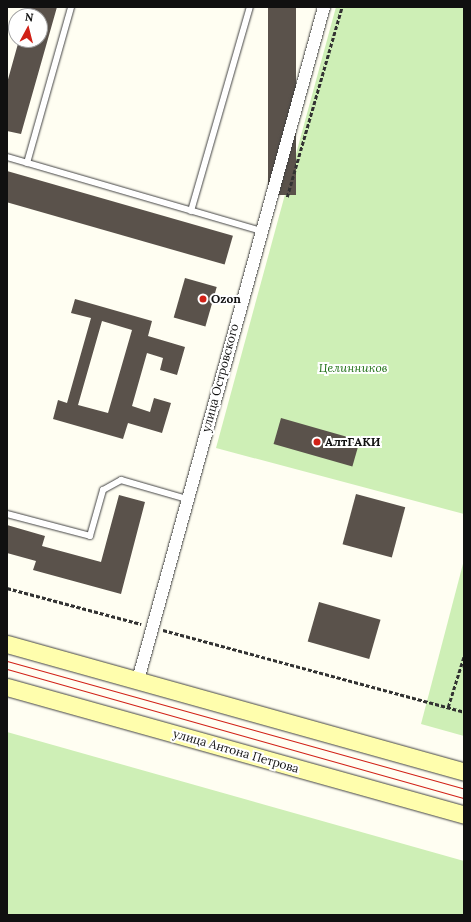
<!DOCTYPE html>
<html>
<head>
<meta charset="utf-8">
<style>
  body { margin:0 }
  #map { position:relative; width:471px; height:922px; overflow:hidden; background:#fffef2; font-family:Lora,serif }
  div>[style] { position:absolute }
  .green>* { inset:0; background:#ceefb6 }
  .building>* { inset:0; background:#5a524b; transform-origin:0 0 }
  .path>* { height:2.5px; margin-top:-1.25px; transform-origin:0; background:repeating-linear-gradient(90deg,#323232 0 4px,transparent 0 6px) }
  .roads { filter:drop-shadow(0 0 1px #434343) drop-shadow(0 0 1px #434343) }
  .lane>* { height:6px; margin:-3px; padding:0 3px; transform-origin:3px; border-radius:3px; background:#fff }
  .street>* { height:12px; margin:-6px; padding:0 6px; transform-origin:6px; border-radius:6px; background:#fff }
  .secondary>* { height:17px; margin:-8.5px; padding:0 8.5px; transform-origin:8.5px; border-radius:8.5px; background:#fffead }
  .tram>* { height:1px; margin:-0.5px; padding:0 0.5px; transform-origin:0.5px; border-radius:0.5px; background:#d12117 }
  .dots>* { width:11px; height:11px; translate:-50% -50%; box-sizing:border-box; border:2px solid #fff; border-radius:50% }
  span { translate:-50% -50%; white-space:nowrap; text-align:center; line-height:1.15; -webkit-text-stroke:4px #fff; paint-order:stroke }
  .poi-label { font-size:12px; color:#101010; font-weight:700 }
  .left { translate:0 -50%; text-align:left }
  .park-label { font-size:12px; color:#207017; font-style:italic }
  .street-label { font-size:12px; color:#101010 }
  .frame { position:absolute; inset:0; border:8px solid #101010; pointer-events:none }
  .north { position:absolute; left:8px; top:8px; width:40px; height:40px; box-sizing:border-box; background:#fff; border:1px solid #9f9f9f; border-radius:50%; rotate:7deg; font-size:11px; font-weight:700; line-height:16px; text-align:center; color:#101010 }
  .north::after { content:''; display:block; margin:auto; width:14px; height:18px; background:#d12117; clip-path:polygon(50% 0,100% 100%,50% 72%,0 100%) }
</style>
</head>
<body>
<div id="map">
  <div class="green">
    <div style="clip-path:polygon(336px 7px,464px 7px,464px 514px,216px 448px)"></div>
    <div style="clip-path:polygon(464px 560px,464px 736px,421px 724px)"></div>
    <div style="clip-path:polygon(7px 732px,464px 861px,464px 915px,7px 915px)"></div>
  </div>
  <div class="building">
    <div style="clip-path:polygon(28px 7px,57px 7px,21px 134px,7px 131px,7px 83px,19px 40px,40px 40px,40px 16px,26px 16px)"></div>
    <div style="left:268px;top:7px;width:28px;height:188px"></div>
    <div style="left:7px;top:171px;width:235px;height:30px;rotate:16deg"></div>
    <div style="left:185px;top:278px;width:33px;height:41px;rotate:16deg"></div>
    <div style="clip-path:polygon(evenodd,75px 299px,152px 321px,148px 336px,185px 347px,177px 375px,160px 370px,163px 358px,147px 353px,132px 406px,150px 412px,154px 398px,171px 403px,162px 433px,128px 423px,123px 439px,53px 419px,58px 400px,67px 403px,91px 318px,71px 313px,75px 299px,102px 321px,132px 330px,108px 413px,78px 405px,102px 321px)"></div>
    <div style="left:281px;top:418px;width:82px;height:27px;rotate:16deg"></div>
    <div style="left:356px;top:494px;width:51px;height:52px;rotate:15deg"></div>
    <div style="clip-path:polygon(119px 495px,145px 502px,121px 594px,33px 570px,36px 561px,7px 553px,7px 525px,45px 536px,42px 546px,101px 562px)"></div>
    <div style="left:319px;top:602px;width:64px;height:41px;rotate:16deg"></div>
  </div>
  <div class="path">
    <div style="left:287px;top:197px;width:198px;rotate:-73.9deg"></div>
    <div style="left:7px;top:588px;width:139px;rotate:15deg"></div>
    <div style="left:163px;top:630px;width:312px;rotate:15.2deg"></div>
    <div style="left:448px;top:707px;width:53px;rotate:-72.6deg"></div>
  </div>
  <div class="roads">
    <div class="lane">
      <div style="left:7px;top:157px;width:265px;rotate:16.2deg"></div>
      <div style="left:27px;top:163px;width:162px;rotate:-74.2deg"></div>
      <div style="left:191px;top:211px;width:212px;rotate:-73.9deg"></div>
      <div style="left:7px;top:514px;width:86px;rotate:14.8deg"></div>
      <div style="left:90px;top:536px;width:48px;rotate:-74.2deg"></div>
      <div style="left:103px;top:490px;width:21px;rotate:-29deg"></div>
      <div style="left:121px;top:480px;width:69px;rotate:16.1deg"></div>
    </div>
    <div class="street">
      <div style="left:138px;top:680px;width:698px;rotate:-74.55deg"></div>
    </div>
    <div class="secondary">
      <div style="left:7px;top:644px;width:475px;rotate:15.6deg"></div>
      <div style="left:7px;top:687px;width:475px;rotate:15.6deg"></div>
    </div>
  </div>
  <div class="tram">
    <div style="left:7px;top:661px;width:475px;rotate:15.6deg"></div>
    <div style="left:7px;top:669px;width:475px;rotate:15.8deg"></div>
  </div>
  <div class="dots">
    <div style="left:203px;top:299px;background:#d12117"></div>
    <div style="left:317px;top:442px;background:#d12117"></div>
  </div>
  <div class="poi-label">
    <span class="left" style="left:211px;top:299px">Ozon</span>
    <span class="left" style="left:325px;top:442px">АлтГАКИ</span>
  </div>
  <div class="park-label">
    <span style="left:353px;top:368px">Целинников</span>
  </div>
  <div class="street-label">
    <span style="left:220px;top:378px;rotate:-75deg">улица Островского</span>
    <span style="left:236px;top:751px;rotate:16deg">улица Антона Петрова</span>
  </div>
  <div class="frame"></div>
  <div class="north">N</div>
</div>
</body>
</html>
